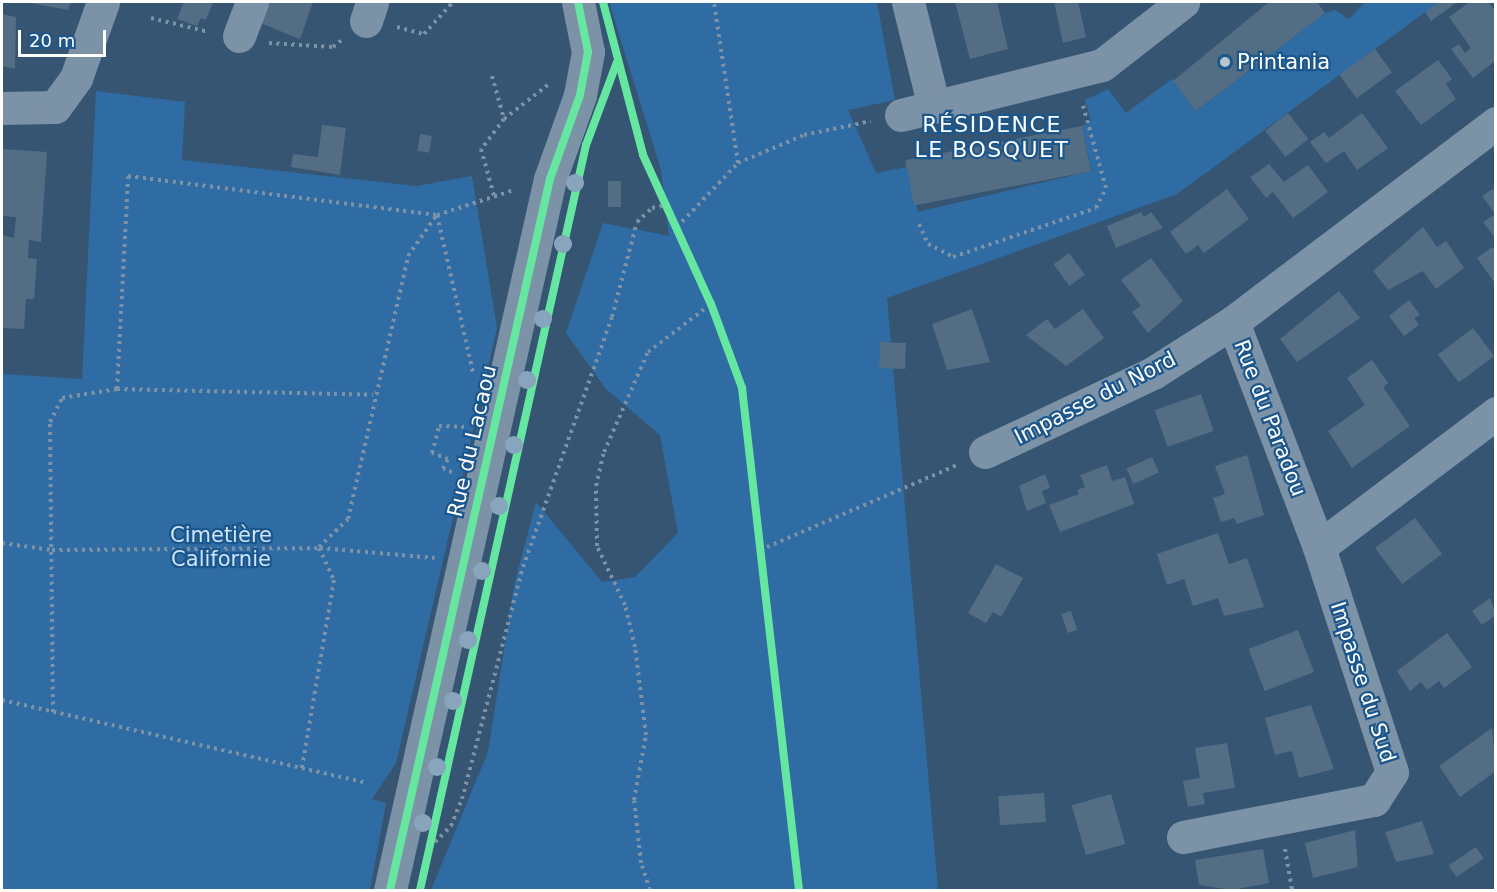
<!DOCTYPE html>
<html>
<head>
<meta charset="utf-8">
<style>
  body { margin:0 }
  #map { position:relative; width:1497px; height:892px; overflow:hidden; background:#355573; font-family:"DejaVu Sans",sans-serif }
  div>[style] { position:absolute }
  .green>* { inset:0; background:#2f6ca3 }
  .building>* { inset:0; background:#536d85; transform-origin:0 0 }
  .path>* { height:4px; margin-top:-2px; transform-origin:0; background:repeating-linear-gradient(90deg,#7c92a6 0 3px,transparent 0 7.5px) }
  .minor>* { height:33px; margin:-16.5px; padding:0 16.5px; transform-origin:16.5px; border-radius:16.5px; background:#7c92a6 }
  .cycleway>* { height:8px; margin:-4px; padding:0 4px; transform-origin:4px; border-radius:4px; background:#66e7a1 }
  .trees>* { width:18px; height:18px; margin:-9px; border-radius:50%; background:#89a4bd }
  .dots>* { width:16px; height:16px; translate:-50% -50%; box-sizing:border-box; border:3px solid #1b568d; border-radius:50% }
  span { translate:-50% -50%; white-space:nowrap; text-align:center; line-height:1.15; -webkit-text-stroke:4.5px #1b568d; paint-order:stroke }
  .poi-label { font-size:21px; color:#fff }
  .left { translate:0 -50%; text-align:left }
  .street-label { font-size:21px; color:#fff }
  .park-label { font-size:21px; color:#cde5fa }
  .neighbourhood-label { font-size:22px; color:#fff; letter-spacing:1.5px }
  .frame { position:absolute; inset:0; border:3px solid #fff; pointer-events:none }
  .scale { position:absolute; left:18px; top:30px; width:88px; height:27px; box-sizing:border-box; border:3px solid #fff; border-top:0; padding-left:8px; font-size:18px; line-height:21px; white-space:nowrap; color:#fff; -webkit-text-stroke:4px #1b568d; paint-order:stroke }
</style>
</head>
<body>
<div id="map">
  <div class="green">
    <div style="clip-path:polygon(609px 2px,877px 2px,895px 100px,848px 110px,876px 173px,907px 167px,918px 212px,1091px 171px,1082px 126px,1091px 121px,1085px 100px,1108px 89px,1126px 113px,1172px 79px,1196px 111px,1325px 13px,1335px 10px,1349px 19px,1365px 2px,1439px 2px,1177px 194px,887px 298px,938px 890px,431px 890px,488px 752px,514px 586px,536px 502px,602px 582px,635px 577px,678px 533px,660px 435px,606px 389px,566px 333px,603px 223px,669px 236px,661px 170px)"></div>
    <div style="clip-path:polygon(96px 91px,185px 102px,182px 160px,416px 186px,472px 176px,497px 328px,396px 763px,372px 799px,386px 803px,370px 890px,2px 890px,2px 374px,82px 379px)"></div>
  </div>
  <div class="building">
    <div style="clip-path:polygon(25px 2px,71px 2px,68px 10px)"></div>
    <div style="clip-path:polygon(184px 2px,213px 2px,206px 20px,201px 18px,197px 26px,177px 19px)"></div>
    <div style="clip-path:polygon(262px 2px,313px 2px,300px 39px,255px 21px)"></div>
    <div style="clip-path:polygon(955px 2px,997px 2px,1008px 49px,970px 59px)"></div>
    <div style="clip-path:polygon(1054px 2px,1078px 2px,1086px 37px,1063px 43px)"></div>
    <div style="clip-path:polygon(1269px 2px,1317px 2px,1325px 13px,1196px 111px,1173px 81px)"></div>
    <div style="clip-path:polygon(1439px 2px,1456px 3px,1431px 21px,1425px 12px)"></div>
    <div style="clip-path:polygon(1470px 2px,1488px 2px,1496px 12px,1494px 62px,1473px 78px,1451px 49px,1459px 44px,1465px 53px,1471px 48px,1449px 17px)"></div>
    <div style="clip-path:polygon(2px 14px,16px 17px,15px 69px,2px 66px)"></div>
    <div style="left:1375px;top:49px;width:29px;height:44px;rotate:54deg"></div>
    <div style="clip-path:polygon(1438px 60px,1452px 79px,1446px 84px,1456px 99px,1421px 125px,1395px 91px)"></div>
    <div style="left:1288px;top:113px;width:33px;height:29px;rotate:52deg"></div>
    <div style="clip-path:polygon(1362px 113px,1388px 148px,1357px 170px,1344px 151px,1326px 163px,1310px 142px,1324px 132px,1329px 138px)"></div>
    <div style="clip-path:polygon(322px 125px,346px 128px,340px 175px,291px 167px,293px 154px,318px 157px)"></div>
    <div style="left:1082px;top:126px;width:46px;height:180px;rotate:79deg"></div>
    <div style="left:420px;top:134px;width:12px;height:17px;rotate:9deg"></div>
    <div style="clip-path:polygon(2px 149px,47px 152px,41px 242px,29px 240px,28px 258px,37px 259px,34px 299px,26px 299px,24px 329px,2px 328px,2px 235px,14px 238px,16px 217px,2px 216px)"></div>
    <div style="clip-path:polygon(1269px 164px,1284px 182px,1308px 165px,1328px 192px,1293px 218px,1273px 192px,1266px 198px,1250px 177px)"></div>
    <div style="left:608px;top:181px;width:13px;height:26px"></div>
    <div style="clip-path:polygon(1496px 187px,1496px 239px,1483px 222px,1495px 214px,1482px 196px)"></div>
    <div style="clip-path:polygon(1227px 189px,1249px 219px,1204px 253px,1198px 245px,1186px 254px,1170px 232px)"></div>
    <div style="clip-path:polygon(1141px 212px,1144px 217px,1151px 212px,1163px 228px,1116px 248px,1107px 226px)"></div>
    <div style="clip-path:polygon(1423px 227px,1437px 247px,1446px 241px,1464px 268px,1436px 289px,1423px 271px,1388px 290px,1373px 271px)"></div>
    <div style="clip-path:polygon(1492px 247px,1496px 251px,1496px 285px,1477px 258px)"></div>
    <div style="left:1069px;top:253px;width:27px;height:19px;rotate:54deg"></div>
    <div style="clip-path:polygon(1151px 258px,1183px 301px,1148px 333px,1132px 312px,1141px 306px,1121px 280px)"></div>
    <div style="clip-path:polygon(1339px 291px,1360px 318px,1297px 362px,1280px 339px)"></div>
    <div style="clip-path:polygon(1409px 300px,1420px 315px,1414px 318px,1419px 325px,1404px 336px,1389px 316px)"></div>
    <div style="clip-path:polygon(972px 309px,990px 362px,947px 370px,932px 324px)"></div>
    <div style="clip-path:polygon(1083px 309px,1104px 338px,1066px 366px,1026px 335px,1047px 319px,1055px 329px)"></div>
    <div style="left:1473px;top:328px;width:35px;height:44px;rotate:53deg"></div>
    <div style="left:880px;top:342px;width:26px;height:26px;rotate:2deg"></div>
    <div style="clip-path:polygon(1372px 360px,1388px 383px,1383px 387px,1410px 426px,1352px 468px,1328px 431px,1365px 405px,1347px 378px)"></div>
    <div style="left:1201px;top:394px;width:39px;height:49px;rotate:71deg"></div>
    <div style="clip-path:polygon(1247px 455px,1264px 515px,1237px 524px,1234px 518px,1221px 522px,1213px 498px,1225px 494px,1215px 466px)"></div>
    <div style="left:1152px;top:457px;width:17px;height:28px;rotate:66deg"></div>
    <div style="clip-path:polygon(1107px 465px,1112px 481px,1125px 477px,1134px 504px,1060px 532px,1049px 505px,1079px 494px,1077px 490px,1085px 487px,1080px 475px)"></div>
    <div style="clip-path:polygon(1045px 474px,1050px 488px,1042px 491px,1046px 503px,1027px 511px,1019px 486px)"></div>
    <div style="left:1415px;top:518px;width:45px;height:50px;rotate:53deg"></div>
    <div style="clip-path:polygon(1218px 533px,1229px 564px,1247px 558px,1264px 607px,1224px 616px,1218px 598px,1193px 606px,1184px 579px,1167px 585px,1157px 554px)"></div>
    <div style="clip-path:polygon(996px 564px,1023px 578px,1001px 617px,993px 612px,986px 623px,968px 613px)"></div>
    <div style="clip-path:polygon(1490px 598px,1496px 615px,1482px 625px,1472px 611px)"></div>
    <div style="left:1071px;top:611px;width:20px;height:10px;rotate:72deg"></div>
    <div style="left:1298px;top:630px;width:45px;height:53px;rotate:69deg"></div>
    <div style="clip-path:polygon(1447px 633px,1472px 667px,1444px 688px,1439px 681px,1427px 690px,1421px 682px,1410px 691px,1397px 671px)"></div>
    <div style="clip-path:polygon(1311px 705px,1334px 769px,1299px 778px,1292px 751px,1275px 755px,1265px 718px)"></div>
    <div style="clip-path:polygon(1492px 728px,1496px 771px,1460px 797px,1439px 766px)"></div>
    <div style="clip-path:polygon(1227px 743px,1235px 788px,1203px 793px,1205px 804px,1188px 807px,1183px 781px,1200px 778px,1195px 748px)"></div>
    <div style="left:1044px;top:793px;width:29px;height:46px;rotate:86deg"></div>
    <div style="left:1111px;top:794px;width:52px;height:41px;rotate:74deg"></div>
    <div style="clip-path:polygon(1422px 821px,1434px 854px,1396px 862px,1385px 832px)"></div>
    <div style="clip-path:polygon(1355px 830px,1358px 867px,1313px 878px,1305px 843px)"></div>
    <div style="left:1476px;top:847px;width:14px;height:33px;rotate:56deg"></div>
    <div style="clip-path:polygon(1263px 849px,1269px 883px,1232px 890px,1199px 885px,1195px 860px)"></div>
  </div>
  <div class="path">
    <div style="left:151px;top:18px;width:60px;rotate:13.6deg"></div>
    <div style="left:397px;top:27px;width:28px;rotate:15deg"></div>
    <div style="left:424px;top:34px;width:43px;rotate:-47.8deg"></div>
    <div style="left:269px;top:43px;width:64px;rotate:3.6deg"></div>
    <div style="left:333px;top:47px;width:13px;rotate:-39deg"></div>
    <div style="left:492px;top:76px;width:45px;rotate:74.4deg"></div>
    <div style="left:504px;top:119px;width:38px;rotate:127deg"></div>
    <div style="left:481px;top:149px;width:49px;rotate:74.5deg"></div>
    <div style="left:504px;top:119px;width:57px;rotate:-37.9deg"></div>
    <div style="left:738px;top:163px;width:72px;rotate:-23deg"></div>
    <div style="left:804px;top:135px;width:68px;rotate:-11.8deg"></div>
    <div style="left:437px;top:215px;width:161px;rotate:77.1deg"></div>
    <div style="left:919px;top:224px;width:22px;rotate:66deg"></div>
    <div style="left:928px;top:244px;width:28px;rotate:27deg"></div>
    <div style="left:953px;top:257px;width:151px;rotate:-18.9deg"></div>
    <div style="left:1096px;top:208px;width:22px;rotate:-63deg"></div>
    <div style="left:1106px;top:188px;width:89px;rotate:-105.6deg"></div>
    <div style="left:677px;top:227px;width:88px;rotate:-46.4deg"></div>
    <div style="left:738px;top:163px;width:163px;rotate:-98.5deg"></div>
    <div style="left:117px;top:389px;width:213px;rotate:-87deg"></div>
    <div style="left:128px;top:176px;width:311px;rotate:7.2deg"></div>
    <div style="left:437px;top:215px;width:81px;rotate:-18deg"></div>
    <div style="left:452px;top:472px;width:9px;rotate:-162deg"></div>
    <div style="left:443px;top:469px;width:11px;rotate:-63deg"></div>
    <div style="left:448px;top:459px;width:17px;rotate:-159deg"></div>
    <div style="left:432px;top:453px;width:28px;rotate:-75deg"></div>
    <div style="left:439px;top:426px;width:25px;rotate:2deg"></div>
    <div style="left:2px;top:543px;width:50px;rotate:8deg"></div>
    <div style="left:52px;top:550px;width:267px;rotate:-0.4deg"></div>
    <div style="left:319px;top:548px;width:35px;rotate:65deg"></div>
    <div style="left:334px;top:580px;width:191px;rotate:99.7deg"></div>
    <div style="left:319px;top:547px;width:40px;rotate:-44deg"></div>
    <div style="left:348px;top:519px;width:270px;rotate:-77.1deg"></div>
    <div style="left:408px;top:256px;width:49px;rotate:-55deg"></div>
    <div style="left:320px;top:548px;width:115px;rotate:5deg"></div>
    <div style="left:760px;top:550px;width:215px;rotate:-23.3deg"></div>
    <div style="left:2px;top:700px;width:373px;rotate:12.8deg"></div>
    <div style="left:53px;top:712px;width:290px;rotate:-90.6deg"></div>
    <div style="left:50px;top:422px;width:27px;rotate:-63deg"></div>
    <div style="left:62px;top:398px;width:56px;rotate:-9.3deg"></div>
    <div style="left:117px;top:389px;width:256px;rotate:1.3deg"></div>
    <div style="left:435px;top:842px;width:23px;rotate:-45deg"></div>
    <div style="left:451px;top:826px;width:29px;rotate:-68deg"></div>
    <div style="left:462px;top:799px;width:240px;rotate:-75.3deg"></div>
    <div style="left:523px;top:567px;width:265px;rotate:-70.4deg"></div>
    <div style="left:612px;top:317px;width:98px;rotate:-75.3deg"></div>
    <div style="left:637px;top:222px;width:21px;rotate:-43deg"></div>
    <div style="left:652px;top:208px;width:15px;rotate:-11deg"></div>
    <div style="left:1285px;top:849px;width:42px;rotate:80.3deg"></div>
    <div style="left:650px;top:890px;width:28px;rotate:-108deg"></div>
    <div style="left:641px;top:863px;width:63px;rotate:-96.3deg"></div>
    <div style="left:634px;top:800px;width:66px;rotate:-79.5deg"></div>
    <div style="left:646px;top:735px;width:89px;rotate:-97.1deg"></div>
    <div style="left:635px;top:647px;width:43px;rotate:-103.4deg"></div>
    <div style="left:625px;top:605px;width:65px;rotate:-115.4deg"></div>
    <div style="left:597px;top:546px;width:60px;rotate:-91deg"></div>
    <div style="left:596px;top:486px;width:35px;rotate:-77deg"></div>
    <div style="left:604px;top:452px;width:109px;rotate:-66.3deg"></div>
    <div style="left:648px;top:352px;width:79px;rotate:-37.3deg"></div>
  </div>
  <div class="minor">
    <div style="left:908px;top:2px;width:108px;rotate:76.1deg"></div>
    <div style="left:366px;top:21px;width:20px;rotate:-72deg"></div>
    <div style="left:239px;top:36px;width:36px;rotate:-69deg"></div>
    <div style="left:2px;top:108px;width:53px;rotate:-1.1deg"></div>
    <div style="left:55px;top:107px;width:36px;rotate:-54deg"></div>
    <div style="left:76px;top:78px;width:81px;rotate:-70.4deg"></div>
    <div style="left:901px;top:115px;width:207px;rotate:-14deg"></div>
    <div style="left:1102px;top:65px;width:103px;rotate:-37.9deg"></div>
    <div style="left:1496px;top:123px;width:330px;rotate:142.9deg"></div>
    <div style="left:1233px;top:322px;width:241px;rotate:69.1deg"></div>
    <div style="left:1319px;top:547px;width:222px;rotate:-37.1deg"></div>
    <div style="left:985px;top:452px;width:186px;rotate:-25.2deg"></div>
    <div style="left:1153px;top:373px;width:95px;rotate:-32.5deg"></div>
    <div style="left:1183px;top:837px;width:195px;rotate:-11deg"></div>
    <div style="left:1374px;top:800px;width:33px;rotate:-57deg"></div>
    <div style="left:1392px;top:772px;width:237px;rotate:-108deg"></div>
    <div style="left:390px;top:890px;width:729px;rotate:-77.32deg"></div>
    <div style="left:550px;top:179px;width:89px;rotate:-70.3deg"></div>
    <div style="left:580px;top:95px;width:44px;rotate:-79.5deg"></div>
    <div style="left:588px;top:52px;width:51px;rotate:-101.3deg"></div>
  </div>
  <div class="cycleway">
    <div style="left:603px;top:2px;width:158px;rotate:75.3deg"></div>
    <div style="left:643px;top:155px;width:164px;rotate:65.5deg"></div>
    <div style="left:711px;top:304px;width:90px;rotate:69.7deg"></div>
    <div style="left:742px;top:388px;width:505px;rotate:83.52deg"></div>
    <div style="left:390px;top:890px;width:729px;rotate:-77.32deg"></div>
    <div style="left:550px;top:179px;width:89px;rotate:-70.3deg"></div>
    <div style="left:580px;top:95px;width:44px;rotate:-79.5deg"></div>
    <div style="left:588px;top:52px;width:51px;rotate:-101.3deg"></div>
    <div style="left:420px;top:890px;width:763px;rotate:-77.44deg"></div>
    <div style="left:586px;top:145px;width:89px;rotate:-69.5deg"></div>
  </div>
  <div class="trees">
    <div style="left:575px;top:183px"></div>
    <div style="left:563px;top:244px"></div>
    <div style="left:543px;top:319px"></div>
    <div style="left:527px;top:380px"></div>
    <div style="left:514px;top:445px"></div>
    <div style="left:499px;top:506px"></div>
    <div style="left:482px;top:571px"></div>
    <div style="left:468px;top:640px"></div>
    <div style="left:453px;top:701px"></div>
    <div style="left:437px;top:767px"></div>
    <div style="left:423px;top:823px"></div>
  </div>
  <div class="dots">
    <div style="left:1225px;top:62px;background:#b8c4ce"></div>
  </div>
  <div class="poi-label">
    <span class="left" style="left:1237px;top:62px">Printania</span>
  </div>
  <div class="street-label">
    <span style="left:1095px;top:398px;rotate:-27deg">Impasse du Nord</span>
    <span style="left:1270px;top:418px;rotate:69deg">Rue du Paradou</span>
    <span style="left:472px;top:441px;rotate:-77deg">Rue du Lacaou</span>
    <span style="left:1363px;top:682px;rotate:72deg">Impasse du Sud</span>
  </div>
  <div class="park-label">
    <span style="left:221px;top:547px">Cimetière<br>Californie</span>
  </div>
  <div class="neighbourhood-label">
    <span style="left:992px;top:137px">RÉSIDENCE<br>LE BOSQUET</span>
  </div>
  <div class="frame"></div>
  <div class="scale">20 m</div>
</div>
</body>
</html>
